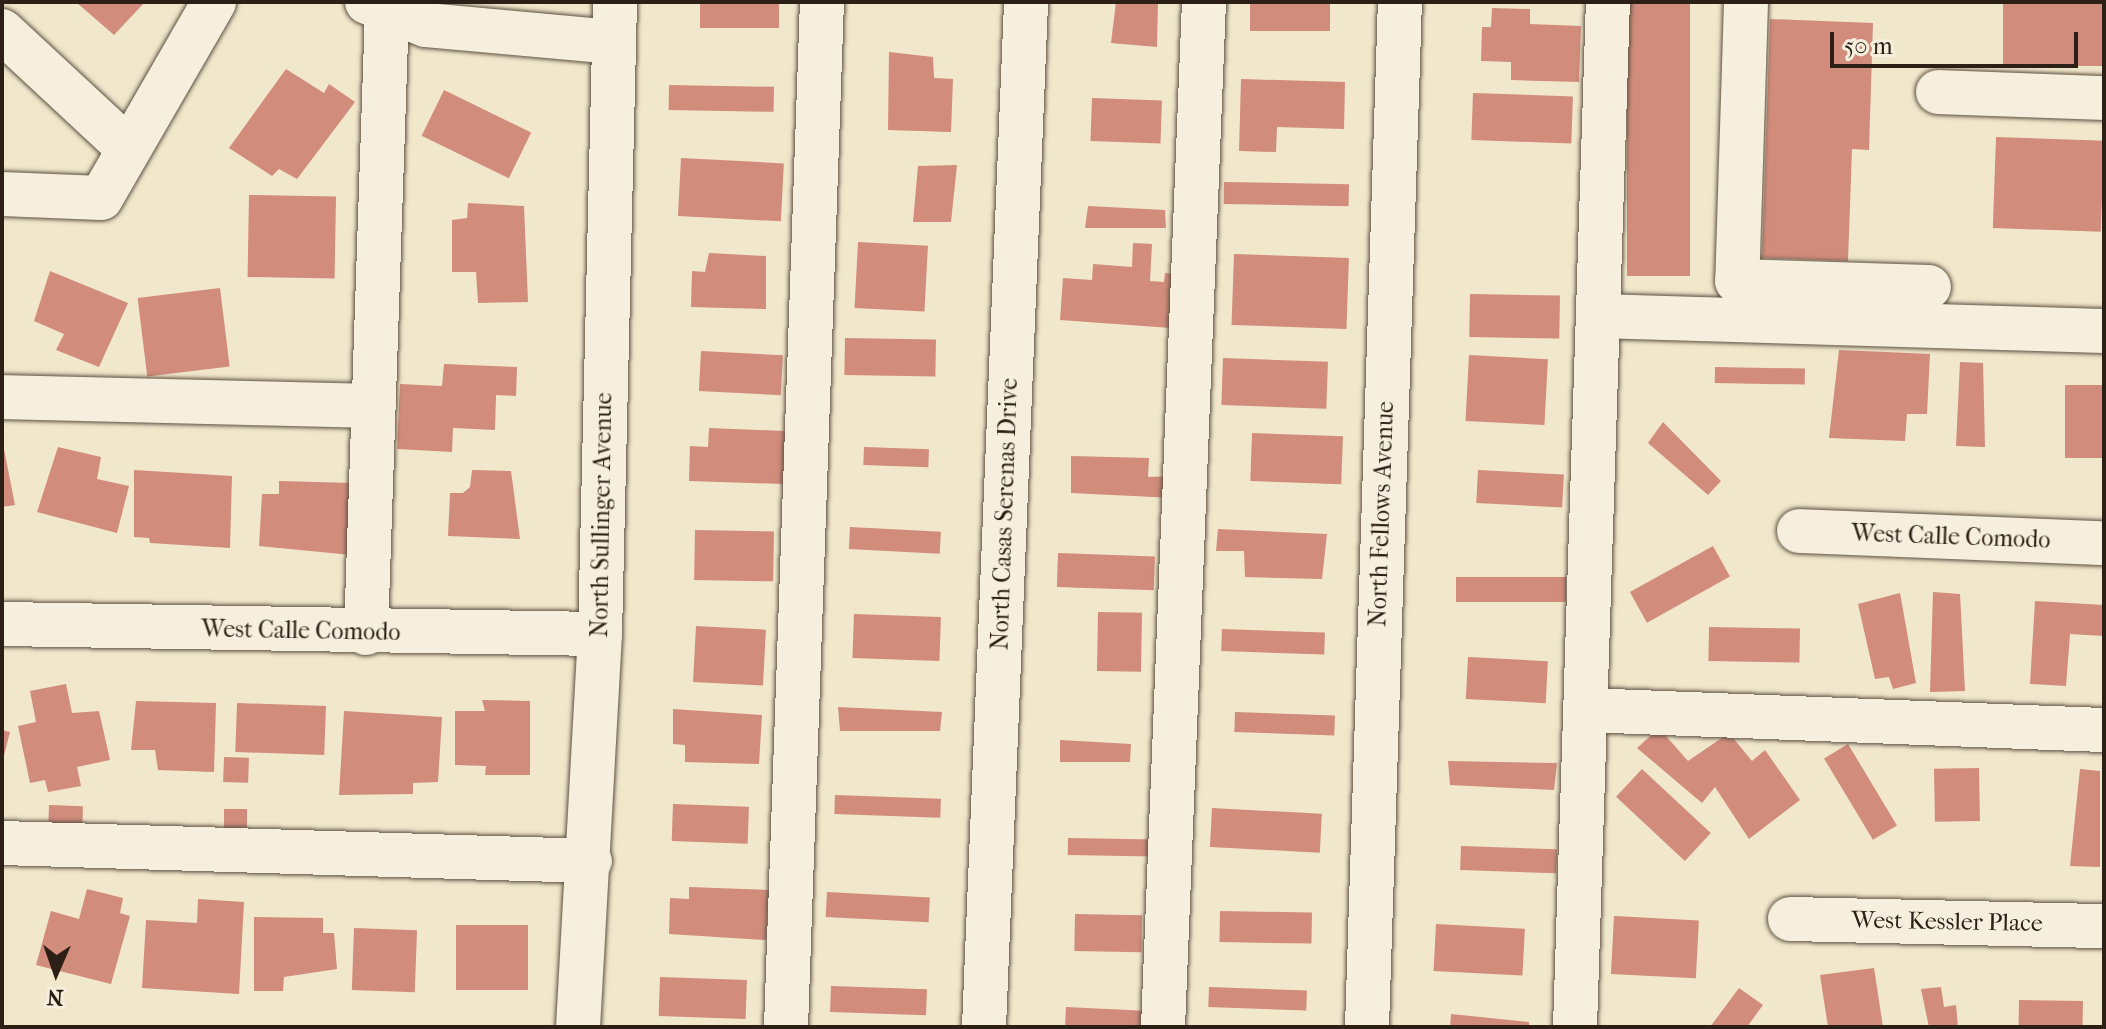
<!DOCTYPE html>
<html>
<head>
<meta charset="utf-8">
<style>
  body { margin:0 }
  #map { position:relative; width:2106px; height:1029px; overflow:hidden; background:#f1e7cb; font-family:"IM FELL French Canon",serif }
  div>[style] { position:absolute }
  .building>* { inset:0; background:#d18c7b; transform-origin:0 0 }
  .roads { filter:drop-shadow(0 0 2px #5d5142) drop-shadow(0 0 2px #5d5142) }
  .minor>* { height:44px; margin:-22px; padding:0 22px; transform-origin:22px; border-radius:22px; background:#f6efdd }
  span { translate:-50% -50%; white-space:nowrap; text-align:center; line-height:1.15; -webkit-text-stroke:8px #f6efdd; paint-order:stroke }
  .street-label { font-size:24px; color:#2c1f15 }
  .frame { position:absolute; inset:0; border:4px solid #2c1f15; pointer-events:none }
  .north { position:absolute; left:16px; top:933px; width:80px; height:80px; -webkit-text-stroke:6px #f6efdd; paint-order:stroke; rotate:182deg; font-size:22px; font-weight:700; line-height:32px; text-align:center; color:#2c1f15 }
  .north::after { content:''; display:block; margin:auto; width:28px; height:36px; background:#2c1f15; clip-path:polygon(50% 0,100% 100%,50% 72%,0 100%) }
  .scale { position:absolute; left:1830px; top:32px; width:248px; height:36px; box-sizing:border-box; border:4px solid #2c1f15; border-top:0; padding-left:10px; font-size:24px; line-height:28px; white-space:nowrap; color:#2c1f15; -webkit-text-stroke:6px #f6efdd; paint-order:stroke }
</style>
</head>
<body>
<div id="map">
  <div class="building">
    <div style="clip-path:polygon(76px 2px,145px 2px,114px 35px)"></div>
    <div style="left:700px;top:2px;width:79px;height:26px"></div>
    <div style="clip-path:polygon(1116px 2px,1158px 2px,1157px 47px,1111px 43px)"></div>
    <div style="left:1250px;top:2px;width:80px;height:29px"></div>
    <div style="left:1627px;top:2px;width:63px;height:274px"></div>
    <div style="left:2003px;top:2px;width:101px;height:64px"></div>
    <div style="clip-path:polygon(1492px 8px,1530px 9px,1530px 24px,1581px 26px,1579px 82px,1511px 80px,1511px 62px,1481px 61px,1482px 27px,1491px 27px)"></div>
    <div style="clip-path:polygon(1770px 19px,1873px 23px,1869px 150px,1852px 149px,1848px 261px,1762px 258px)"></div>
    <div style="clip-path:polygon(889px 52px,933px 57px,934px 78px,953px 79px,951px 132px,888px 130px)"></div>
    <div style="clip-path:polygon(286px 69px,324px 93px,329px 84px,355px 102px,297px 179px,279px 169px,272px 176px,229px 148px)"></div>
    <div style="clip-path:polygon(1241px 79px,1345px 82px,1344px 129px,1277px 127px,1276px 152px,1239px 151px)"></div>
    <div style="left:669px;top:85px;width:105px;height:25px;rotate:1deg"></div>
    <div style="left:444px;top:90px;width:97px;height:51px;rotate:26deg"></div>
    <div style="left:1473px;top:93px;width:100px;height:47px;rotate:2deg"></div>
    <div style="left:1092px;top:98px;width:70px;height:43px;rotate:2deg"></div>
    <div style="left:1996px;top:137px;width:108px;height:91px;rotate:2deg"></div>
    <div style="left:681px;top:158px;width:103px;height:58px;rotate:3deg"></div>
    <div style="clip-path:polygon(957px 165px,951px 222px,913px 222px,918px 166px)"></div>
    <div style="left:1224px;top:182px;width:125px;height:22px;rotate:1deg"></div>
    <div style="left:249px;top:195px;width:87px;height:82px;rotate:1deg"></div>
    <div style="clip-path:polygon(468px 203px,524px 206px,528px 302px,478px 303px,476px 272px,452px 272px,452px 220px,467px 218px)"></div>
    <div style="clip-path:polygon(1088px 206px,1165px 210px,1166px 228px,1085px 228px)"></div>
    <div style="left:858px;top:242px;width:70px;height:66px;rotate:3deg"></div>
    <div style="clip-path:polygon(1133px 243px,1152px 244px,1150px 281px,1164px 282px,1165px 273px,1188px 275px,1185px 329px,1060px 320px,1063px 278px,1092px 280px,1093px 264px,1132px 267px)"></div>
    <div style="clip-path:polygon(709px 253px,766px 256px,766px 309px,691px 307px,692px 271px,705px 272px)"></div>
    <div style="left:1234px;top:254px;width:115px;height:71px;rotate:2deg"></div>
    <div style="clip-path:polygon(50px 271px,128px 303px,99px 367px,56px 350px,64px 334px,34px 321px)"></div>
    <div style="left:220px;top:288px;width:79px;height:83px;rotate:83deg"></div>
    <div style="left:1470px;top:294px;width:90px;height:43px;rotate:1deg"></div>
    <div style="left:845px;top:338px;width:91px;height:37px;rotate:1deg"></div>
    <div style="clip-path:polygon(1839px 350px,1930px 354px,1927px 414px,1907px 414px,1905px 441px,1829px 438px)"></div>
    <div style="left:701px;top:351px;width:82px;height:40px;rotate:3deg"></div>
    <div style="left:1469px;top:355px;width:79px;height:66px;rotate:3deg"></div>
    <div style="left:1223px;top:358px;width:105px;height:47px;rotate:2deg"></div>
    <div style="clip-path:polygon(1960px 362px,1983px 363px,1985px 447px,1956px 446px)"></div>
    <div style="clip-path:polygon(444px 364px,517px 367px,516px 396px,496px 395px,495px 430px,453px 428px,452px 452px,397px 449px,400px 384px,442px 386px)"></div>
    <div style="left:1715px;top:367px;width:90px;height:16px;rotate:1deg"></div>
    <div style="left:2065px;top:385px;width:39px;height:73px"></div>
    <div style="clip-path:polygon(1663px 422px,1721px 481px,1708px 495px,1648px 443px)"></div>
    <div style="clip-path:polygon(709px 428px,785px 431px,783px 484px,689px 481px,690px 446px,708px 447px)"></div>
    <div style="left:1252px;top:433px;width:91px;height:48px;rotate:2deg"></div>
    <div style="clip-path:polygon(2px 439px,15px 505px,2px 507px)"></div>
    <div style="clip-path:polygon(58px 447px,101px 457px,97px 479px,129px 486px,117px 533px,37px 512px)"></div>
    <div style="left:864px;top:447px;width:65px;height:18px;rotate:2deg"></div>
    <div style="clip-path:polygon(1071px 456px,1149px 458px,1148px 477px,1173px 476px,1174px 498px,1071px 493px)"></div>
    <div style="clip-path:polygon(134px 470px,232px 476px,230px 548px,150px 543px,149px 538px,134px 537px)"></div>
    <div style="clip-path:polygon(472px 470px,511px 471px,520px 539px,448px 536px,450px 493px,463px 493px,470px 487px)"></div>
    <div style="left:1478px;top:470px;width:86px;height:33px;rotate:3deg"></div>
    <div style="clip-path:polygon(279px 481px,352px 483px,351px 555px,259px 546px,262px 494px,279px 494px)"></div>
    <div style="left:850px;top:527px;width:91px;height:22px;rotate:3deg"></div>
    <div style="clip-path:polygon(1218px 529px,1327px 534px,1322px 579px,1245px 577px,1244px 551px,1216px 551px)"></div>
    <div style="left:695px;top:530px;width:79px;height:50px;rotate:1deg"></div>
    <div style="left:1713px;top:546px;width:35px;height:95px;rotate:61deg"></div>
    <div style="left:1058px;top:553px;width:97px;height:34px;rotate:2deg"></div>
    <div style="left:1456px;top:577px;width:110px;height:25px"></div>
    <div style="clip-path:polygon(1933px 592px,1960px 594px,1965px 691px,1930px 692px)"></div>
    <div style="clip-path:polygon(1900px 593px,1916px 683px,1893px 689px,1889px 677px,1875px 679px,1858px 604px)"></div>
    <div style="clip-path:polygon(2035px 601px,2104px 605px,2104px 636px,2070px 634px,2066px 686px,2030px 684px)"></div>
    <div style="left:1098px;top:612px;width:44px;height:59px;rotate:1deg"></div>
    <div style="left:854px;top:614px;width:87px;height:44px;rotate:2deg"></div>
    <div style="left:696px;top:626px;width:70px;height:56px;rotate:3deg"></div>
    <div style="left:1709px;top:627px;width:91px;height:34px;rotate:1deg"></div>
    <div style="left:1222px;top:629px;width:103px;height:22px;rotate:2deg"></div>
    <div style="left:1468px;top:657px;width:80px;height:42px;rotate:3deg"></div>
    <div style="clip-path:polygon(66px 684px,72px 713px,99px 711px,110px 760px,77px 767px,81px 786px,48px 792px,45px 780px,30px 783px,18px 726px,36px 722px,30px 691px)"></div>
    <div style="clip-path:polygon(482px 700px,530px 701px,530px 775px,485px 775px,486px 766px,455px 765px,455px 711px,485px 711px)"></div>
    <div style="clip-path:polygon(136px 701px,216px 703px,214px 772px,158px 770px,155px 750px,131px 750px)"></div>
    <div style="left:237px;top:703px;width:89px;height:49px;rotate:2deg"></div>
    <div style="clip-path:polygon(838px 707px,942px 712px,940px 731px,840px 731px)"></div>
    <div style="clip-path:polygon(673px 709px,762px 715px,759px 764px,685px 762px,685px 745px,673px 744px)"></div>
    <div style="clip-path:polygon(344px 711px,442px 717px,438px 782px,413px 783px,413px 794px,339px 795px)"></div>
    <div style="left:1235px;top:712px;width:100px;height:20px;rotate:2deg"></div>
    <div style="clip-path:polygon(1659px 728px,1688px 761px,1729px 733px,1752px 761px,1765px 750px,1800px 800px,1749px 839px,1715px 787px,1702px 803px,1637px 748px)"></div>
    <div style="clip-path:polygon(2px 730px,10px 732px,3px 759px,2px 758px)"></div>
    <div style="clip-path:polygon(1060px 740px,1131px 744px,1130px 762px,1060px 762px)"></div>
    <div style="left:1848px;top:744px;width:95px;height:28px;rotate:59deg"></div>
    <div style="left:224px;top:757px;width:25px;height:25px;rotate:2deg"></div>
    <div style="clip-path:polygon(1448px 761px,1557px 763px,1554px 790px,1450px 785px)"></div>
    <div style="left:1979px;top:768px;width:53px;height:45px;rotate:89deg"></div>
    <div style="left:1642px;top:769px;width:94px;height:38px;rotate:43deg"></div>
    <div style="clip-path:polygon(2080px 769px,2100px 771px,2100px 867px,2070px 866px)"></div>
    <div style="left:835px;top:795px;width:106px;height:19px;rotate:2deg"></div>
    <div style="left:673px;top:804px;width:76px;height:37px;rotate:2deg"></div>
    <div style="left:49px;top:805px;width:34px;height:21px;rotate:2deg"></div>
    <div style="left:1212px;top:808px;width:110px;height:39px;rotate:3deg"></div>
    <div style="left:224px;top:809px;width:23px;height:23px"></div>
    <div style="left:1068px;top:838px;width:87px;height:17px;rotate:1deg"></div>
    <div style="left:1461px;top:846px;width:96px;height:24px;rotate:2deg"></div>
    <div style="clip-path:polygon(689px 887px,769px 890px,766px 940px,669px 934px,670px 898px,689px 899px)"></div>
    <div style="clip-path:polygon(87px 889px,123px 898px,120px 913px,130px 916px,111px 984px,36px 965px,51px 911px,79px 919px)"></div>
    <div style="left:827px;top:892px;width:103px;height:25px;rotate:3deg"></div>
    <div style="clip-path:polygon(198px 899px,244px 902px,239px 994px,142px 988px,146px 920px,197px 923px)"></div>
    <div style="left:1220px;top:911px;width:92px;height:31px;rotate:1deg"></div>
    <div style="left:1075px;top:914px;width:67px;height:37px;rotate:1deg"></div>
    <div style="left:1614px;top:916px;width:85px;height:58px;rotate:3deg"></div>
    <div style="clip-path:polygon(254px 917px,323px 918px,323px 933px,334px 933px,337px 969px,284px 977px,283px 991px,254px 991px)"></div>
    <div style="left:1436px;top:924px;width:89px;height:47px;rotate:3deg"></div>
    <div style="left:456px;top:925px;width:72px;height:65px"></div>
    <div style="left:354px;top:928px;width:63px;height:62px;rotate:2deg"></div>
    <div style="clip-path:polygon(1874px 968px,1883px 1027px,1828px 1027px,1820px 975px)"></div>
    <div style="left:660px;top:977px;width:87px;height:39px;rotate:2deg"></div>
    <div style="left:831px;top:986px;width:96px;height:26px;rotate:2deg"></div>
    <div style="left:1209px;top:987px;width:98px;height:20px;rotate:2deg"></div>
    <div style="clip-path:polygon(1941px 987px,1944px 1007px,1956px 1005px,1958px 1027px,1929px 1027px,1921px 989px)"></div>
    <div style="clip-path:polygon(1739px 988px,1763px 1005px,1747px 1027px,1710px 1027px)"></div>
    <div style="left:2019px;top:1000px;width:64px;height:27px;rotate:1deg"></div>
    <div style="clip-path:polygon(1066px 1007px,1149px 1011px,1148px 1027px,1065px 1027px)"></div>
    <div style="clip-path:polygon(1451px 1014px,1529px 1022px,1529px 1027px,1450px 1027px)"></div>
  </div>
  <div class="roads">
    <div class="minor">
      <div style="left:367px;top:2px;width:63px;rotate:21.3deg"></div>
      <div style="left:426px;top:25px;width:187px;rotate:5.2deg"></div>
      <div style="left:1746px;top:2px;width:279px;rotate:91.8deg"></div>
      <div style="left:1737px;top:281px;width:192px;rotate:1.8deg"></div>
      <div style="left:2px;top:31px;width:172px;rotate:42.9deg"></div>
      <div style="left:1938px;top:92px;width:166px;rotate:2.1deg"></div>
      <div style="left:2px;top:194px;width:99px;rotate:2.3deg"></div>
      <div style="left:101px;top:198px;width:226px;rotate:-60deg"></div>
      <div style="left:1598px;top:316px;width:506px;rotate:1.7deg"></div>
      <div style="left:2px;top:397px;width:371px;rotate:1.4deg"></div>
      <div style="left:1799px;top:531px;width:305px;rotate:2.3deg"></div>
      <div style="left:2px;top:624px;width:598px;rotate:0.96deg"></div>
      <div style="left:366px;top:633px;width:623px;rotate:-88.07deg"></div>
      <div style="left:1585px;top:710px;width:519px;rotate:2.21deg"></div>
      <div style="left:2px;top:843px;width:588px;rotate:1.75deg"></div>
      <div style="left:1790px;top:919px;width:314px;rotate:1.3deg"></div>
      <div style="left:578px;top:1027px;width:394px;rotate:-86.8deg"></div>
      <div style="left:600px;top:634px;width:632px;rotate:-88.64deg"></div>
      <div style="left:786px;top:1027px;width:1026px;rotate:-87.99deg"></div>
      <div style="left:984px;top:1027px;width:1026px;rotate:-87.65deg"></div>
      <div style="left:1163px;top:1027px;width:1026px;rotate:-87.71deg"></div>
      <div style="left:1367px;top:1027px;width:1026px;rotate:-88.16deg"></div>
      <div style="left:1575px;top:1027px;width:1026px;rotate:-88.16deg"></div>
    </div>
  </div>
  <div class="street-label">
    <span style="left:1005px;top:514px;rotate:-88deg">North Casas Serenas Drive</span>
    <span style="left:1382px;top:514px;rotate:-88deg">North Fellows Avenue</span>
    <span style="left:602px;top:515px;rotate:-89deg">North Sullinger Avenue</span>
    <span style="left:1951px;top:537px;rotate:2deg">West Calle Comodo</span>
    <span style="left:301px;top:631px;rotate:1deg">West Calle Comodo</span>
    <span style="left:1947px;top:922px;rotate:1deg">West Kessler Place</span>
  </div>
  <div class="frame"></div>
  <div class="north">N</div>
  <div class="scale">50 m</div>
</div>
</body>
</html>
